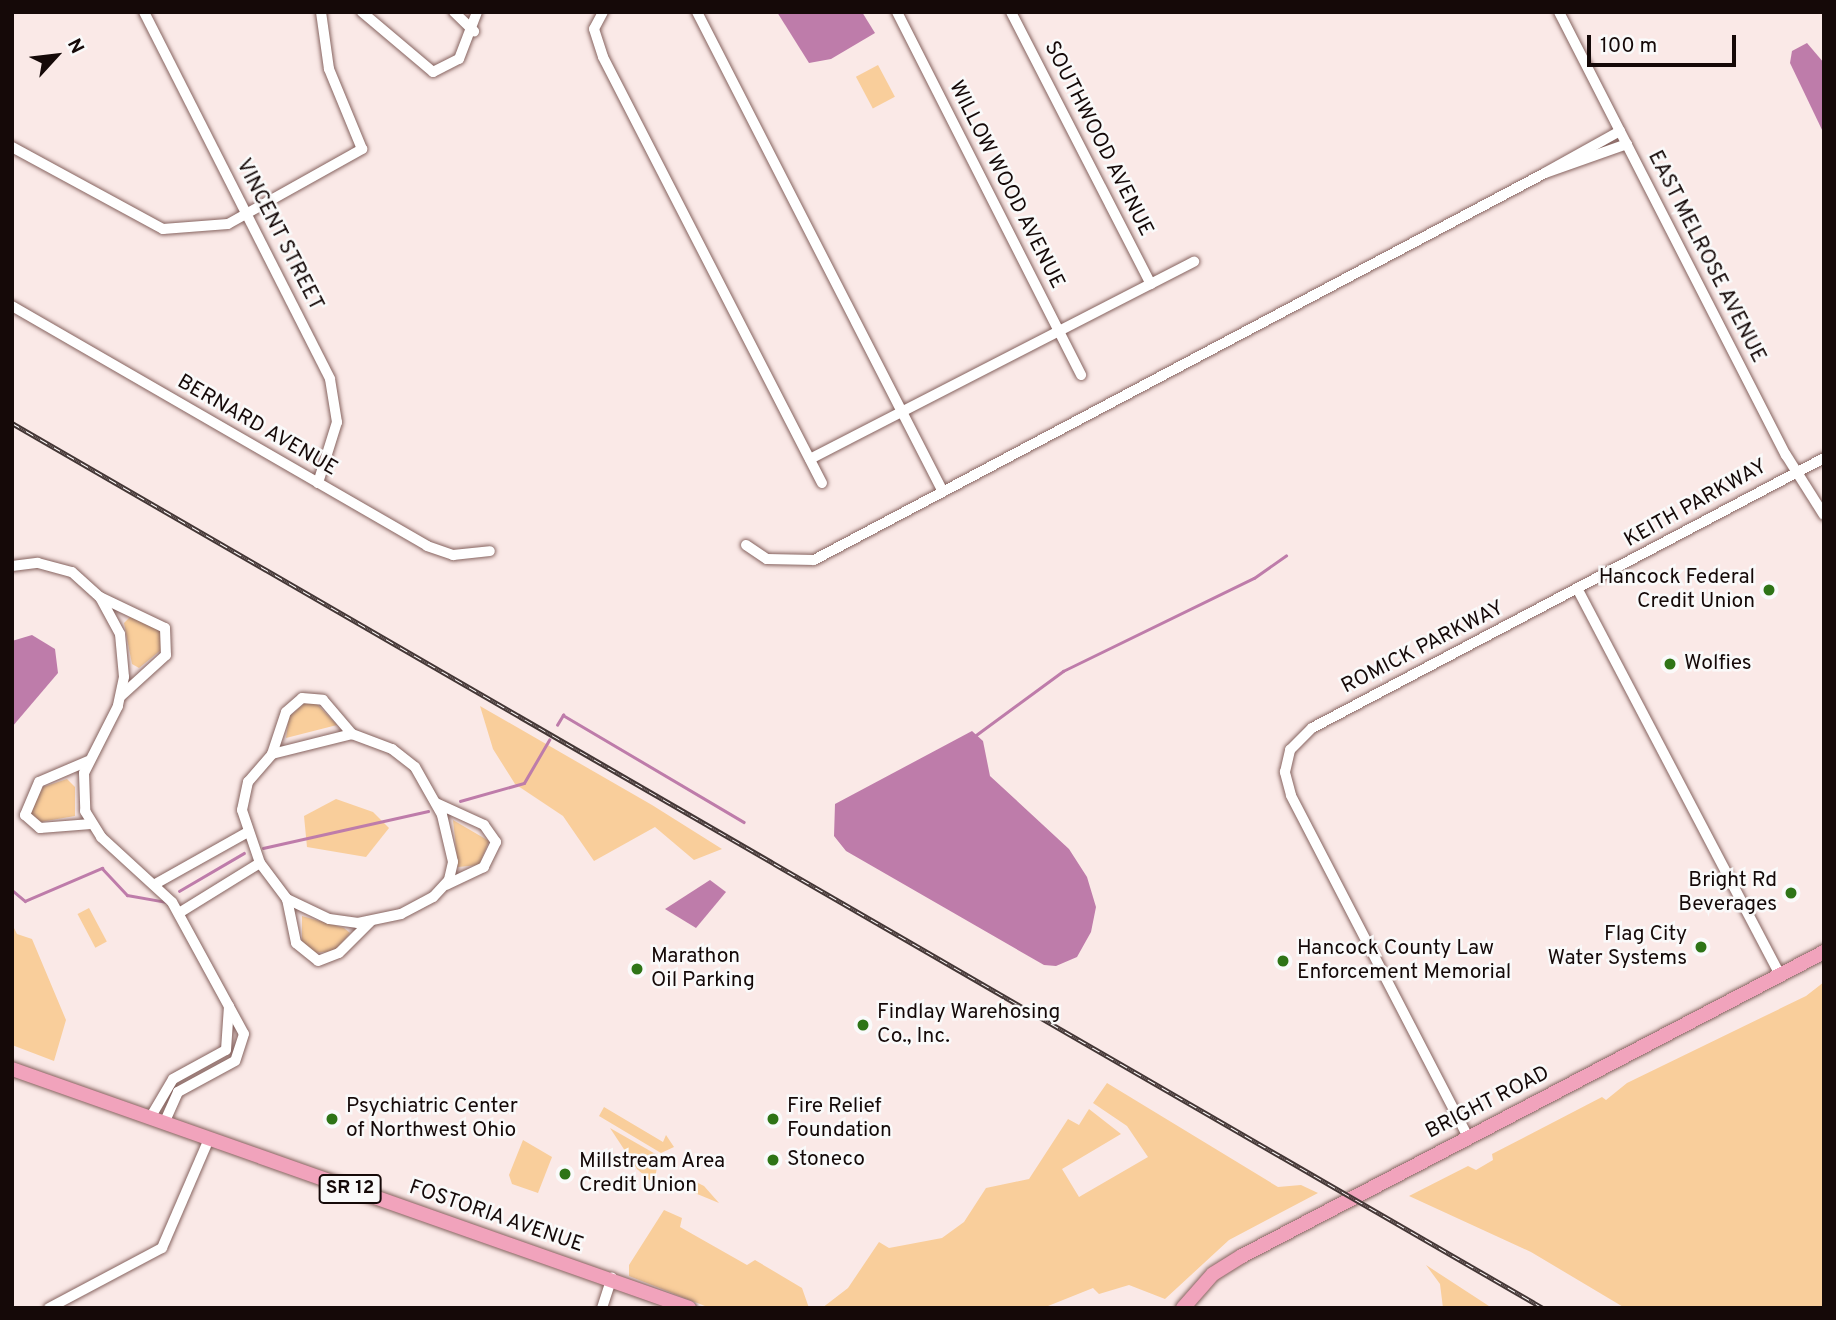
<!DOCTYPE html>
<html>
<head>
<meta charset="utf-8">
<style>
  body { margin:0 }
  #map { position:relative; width:1836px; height:1320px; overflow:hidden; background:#fae9e7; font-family:Overpass,sans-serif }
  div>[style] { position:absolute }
  .green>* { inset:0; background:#f9ce9b; transform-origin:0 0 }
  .water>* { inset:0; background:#be7caa }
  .stream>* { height:2.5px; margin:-1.25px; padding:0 1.25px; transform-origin:1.25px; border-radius:1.25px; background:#be7caa }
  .roads { filter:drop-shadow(0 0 2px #86635f) drop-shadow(0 0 2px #86635f) }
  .minor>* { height:10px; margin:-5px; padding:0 5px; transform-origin:5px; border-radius:5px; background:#fff }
  .major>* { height:14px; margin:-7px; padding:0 7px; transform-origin:7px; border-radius:7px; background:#f1a3bc }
  .rail>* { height:5px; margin-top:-2.5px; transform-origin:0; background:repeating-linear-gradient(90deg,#fafafa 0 8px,#433635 0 16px); box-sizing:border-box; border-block:2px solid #433635 }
  .dots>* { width:19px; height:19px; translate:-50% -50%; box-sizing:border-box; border:4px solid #fafafa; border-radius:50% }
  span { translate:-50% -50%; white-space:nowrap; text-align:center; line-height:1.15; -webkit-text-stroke:5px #fafafa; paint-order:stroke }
  .shield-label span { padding:2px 5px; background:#fafafa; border:2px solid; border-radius:5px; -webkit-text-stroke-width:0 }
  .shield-label { font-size:19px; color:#150908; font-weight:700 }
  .street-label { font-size:21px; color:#150908 }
  .poi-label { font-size:21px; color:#150908 }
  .right { translate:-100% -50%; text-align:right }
  .left { translate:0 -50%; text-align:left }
  .frame { position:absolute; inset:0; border:14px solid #150908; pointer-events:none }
  .north { position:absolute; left:21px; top:21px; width:70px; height:70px; -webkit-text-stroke:5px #fafafa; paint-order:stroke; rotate:63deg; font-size:19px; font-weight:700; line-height:28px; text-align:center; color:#150908 }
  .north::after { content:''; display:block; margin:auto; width:24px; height:32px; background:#150908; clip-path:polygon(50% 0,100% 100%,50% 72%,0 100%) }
  .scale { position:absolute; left:1587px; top:35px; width:149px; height:32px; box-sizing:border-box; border:4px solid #150908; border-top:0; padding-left:9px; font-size:21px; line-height:24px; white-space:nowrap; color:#150908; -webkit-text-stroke:5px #fafafa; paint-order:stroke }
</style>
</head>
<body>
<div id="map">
  <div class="green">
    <div style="left:878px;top:65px;width:36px;height:25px;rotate:62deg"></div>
    <div style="clip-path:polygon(131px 616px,155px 623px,162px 633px,161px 650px,139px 668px,132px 664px,124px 623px)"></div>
    <div style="clip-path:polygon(305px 703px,316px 703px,337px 725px,286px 738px,289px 717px)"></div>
    <div style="clip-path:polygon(480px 706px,652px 805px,722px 849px,694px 860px,655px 827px,594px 861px,563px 816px,515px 784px,493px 749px)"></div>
    <div style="clip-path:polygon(67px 779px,75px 787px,75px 816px,40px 822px,29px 814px,43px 787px)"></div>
    <div style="clip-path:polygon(336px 799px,373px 812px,389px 828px,366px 857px,307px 847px,304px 816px)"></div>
    <div style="clip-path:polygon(453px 820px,489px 841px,479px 865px,458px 867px)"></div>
    <div style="left:89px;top:908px;width:38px;height:13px;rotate:62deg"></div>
    <div style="clip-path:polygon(302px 916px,344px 928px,350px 933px,334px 951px,314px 953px,302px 941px)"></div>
    <div style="clip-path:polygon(12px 924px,17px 934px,32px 939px,66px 1020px,54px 1061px,12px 1045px)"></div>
    <div style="clip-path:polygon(1824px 982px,1824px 1308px,1625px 1308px,1531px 1252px,1409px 1196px,1468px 1166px,1476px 1170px,1493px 1160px,1492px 1154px,1602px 1097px,1606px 1100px,1627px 1083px,1806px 996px)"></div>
    <div style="clip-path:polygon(1107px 1083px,1278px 1187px,1301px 1185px,1318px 1193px,1229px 1240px,1165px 1299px,1129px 1285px,1099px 1294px,1093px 1288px,1043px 1308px,822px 1308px,848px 1288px,879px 1242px,889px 1248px,942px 1238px,964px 1222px,986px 1188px,1029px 1179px,1068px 1119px,1079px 1125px,1089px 1109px,1121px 1134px,1062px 1169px,1079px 1197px,1148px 1157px,1127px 1126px,1093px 1103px)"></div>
    <div style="clip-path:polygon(604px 1107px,663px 1142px,666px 1135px,674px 1147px,661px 1153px,599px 1116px)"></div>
    <div style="clip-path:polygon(610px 1128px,659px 1156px,654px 1184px,637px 1169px)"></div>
    <div style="clip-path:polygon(523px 1140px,552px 1157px,538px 1193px,512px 1184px,509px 1175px)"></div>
    <div style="clip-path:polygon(690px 1179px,704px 1186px,719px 1203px,685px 1189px)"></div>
    <div style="clip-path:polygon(664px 1210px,682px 1218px,680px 1227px,747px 1265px,755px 1260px,802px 1288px,809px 1308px,710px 1308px,629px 1276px,629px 1265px)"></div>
    <div style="clip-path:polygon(1426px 1265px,1492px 1308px,1443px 1308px,1440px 1284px)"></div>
  </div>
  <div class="water">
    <div style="clip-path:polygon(777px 12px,862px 12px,875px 33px,831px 59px,809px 63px)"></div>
    <div style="clip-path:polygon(1807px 43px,1824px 63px,1824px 134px,1790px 63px,1792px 51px)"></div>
    <div style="clip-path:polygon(32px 635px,55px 649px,58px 673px,12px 727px,12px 641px)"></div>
    <div style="clip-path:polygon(972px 731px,983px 741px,990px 776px,1069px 849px,1087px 877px,1096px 907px,1091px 932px,1077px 957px,1056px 966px,1044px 965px,846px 851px,834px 836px,835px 804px)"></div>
    <div style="clip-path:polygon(710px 880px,726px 892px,696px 928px,665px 909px)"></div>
  </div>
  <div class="stream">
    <div style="left:557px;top:725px;width:12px;rotate:-59deg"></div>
    <div style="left:563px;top:715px;width:210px;rotate:30.6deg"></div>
    <div style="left:976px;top:735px;width:108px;rotate:-36.3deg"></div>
    <div style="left:1063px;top:671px;width:212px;rotate:-26deg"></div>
    <div style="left:1254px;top:578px;width:39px;rotate:-35deg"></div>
    <div style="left:460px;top:801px;width:66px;rotate:-15.7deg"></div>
    <div style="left:524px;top:783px;width:50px;rotate:-59.8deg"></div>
    <div style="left:263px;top:848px;width:169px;rotate:-12.6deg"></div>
    <div style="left:12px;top:890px;width:17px;rotate:40deg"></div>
    <div style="left:25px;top:901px;width:84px;rotate:-23.2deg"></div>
    <div style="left:102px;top:868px;width:37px;rotate:47deg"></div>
    <div style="left:127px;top:895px;width:39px;rotate:10deg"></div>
    <div style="left:179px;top:891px;width:75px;rotate:-30.3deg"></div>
  </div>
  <div class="roads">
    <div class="minor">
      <div style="left:144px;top:12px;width:411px;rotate:63.1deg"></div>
      <div style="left:330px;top:379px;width:44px;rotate:80.8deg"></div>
      <div style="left:337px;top:422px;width:64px;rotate:107.3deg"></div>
      <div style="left:362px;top:12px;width:93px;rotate:40.2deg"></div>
      <div style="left:433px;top:72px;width:29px;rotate:-27deg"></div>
      <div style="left:459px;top:59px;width:50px;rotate:-69deg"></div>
      <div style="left:454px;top:12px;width:28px;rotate:44deg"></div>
      <div style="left:603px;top:12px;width:19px;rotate:118deg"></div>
      <div style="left:594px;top:29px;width:29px;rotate:72deg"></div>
      <div style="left:603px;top:57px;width:479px;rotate:62.8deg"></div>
      <div style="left:697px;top:12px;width:539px;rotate:62.86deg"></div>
      <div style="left:897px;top:12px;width:407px;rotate:63.1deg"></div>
      <div style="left:1011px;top:12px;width:306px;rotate:62.8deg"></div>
      <div style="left:1559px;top:12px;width:498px;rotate:62.9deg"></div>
      <div style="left:1786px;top:455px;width:71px;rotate:57.7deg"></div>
      <div style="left:1620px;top:131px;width:86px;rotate:150.8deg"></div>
      <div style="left:1545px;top:173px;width:87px;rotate:-19.5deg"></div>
      <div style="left:12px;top:147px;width:172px;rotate:28.5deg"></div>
      <div style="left:163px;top:229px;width:65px;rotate:-4.4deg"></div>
      <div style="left:228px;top:224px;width:154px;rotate:-29.2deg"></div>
      <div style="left:362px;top:149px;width:87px;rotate:-112.4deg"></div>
      <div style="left:329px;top:69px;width:58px;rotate:-98deg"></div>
      <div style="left:12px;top:306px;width:479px;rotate:30deg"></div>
      <div style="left:427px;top:546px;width:28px;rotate:19deg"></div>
      <div style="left:453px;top:555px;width:37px;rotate:-6deg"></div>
      <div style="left:810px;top:459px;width:432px;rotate:-27.2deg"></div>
      <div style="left:746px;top:545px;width:25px;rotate:34deg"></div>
      <div style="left:767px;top:559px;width:47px;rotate:1.2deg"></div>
      <div style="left:814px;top:560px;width:827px;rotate:-27.9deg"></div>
      <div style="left:12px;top:566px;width:26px;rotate:-7deg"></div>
      <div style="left:38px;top:563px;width:35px;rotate:15deg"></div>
      <div style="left:72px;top:572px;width:38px;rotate:42deg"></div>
      <div style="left:100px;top:597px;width:72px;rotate:25.5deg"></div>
      <div style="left:165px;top:628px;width:27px;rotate:88deg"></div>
      <div style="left:166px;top:655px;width:61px;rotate:137.7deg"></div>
      <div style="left:1578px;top:590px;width:435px;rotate:62.3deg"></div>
      <div style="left:100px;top:597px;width:42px;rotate:61.6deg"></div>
      <div style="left:120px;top:634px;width:43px;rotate:84.7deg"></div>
      <div style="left:124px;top:677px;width:30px;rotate:102deg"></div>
      <div style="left:118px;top:706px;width:75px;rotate:116.9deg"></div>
      <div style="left:84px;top:773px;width:38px;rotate:88deg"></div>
      <div style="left:85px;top:811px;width:31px;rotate:58deg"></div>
      <div style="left:101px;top:837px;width:96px;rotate:42.5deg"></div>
      <div style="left:172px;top:902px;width:150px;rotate:61.4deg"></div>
      <div style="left:244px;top:1034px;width:28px;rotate:108deg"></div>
      <div style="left:235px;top:1061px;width:65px;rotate:151.5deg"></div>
      <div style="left:178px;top:1092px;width:34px;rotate:114deg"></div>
      <div style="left:352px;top:734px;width:43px;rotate:20.6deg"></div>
      <div style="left:392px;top:749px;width:29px;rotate:38deg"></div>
      <div style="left:415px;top:767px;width:55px;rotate:60.6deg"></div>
      <div style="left:442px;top:815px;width:48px;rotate:76.8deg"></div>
      <div style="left:453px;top:862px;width:18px;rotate:103deg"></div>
      <div style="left:449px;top:880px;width:23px;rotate:133deg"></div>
      <div style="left:433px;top:897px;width:36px;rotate:152deg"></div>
      <div style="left:401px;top:914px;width:44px;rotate:168.2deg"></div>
      <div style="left:358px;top:923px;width:29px;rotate:-172deg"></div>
      <div style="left:329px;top:919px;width:47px;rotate:-154.5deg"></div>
      <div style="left:287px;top:899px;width:45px;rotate:-126.9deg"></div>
      <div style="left:260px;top:863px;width:56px;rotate:-108.8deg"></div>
      <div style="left:242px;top:810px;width:29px;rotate:-78deg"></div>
      <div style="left:248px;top:782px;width:37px;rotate:-49deg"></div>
      <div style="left:272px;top:754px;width:82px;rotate:-14deg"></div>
      <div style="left:272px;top:754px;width:44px;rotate:-71.6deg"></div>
      <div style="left:286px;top:712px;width:21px;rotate:-41deg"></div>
      <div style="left:302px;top:698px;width:21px;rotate:5deg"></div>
      <div style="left:323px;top:700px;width:45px;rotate:49.5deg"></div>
      <div style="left:88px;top:761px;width:53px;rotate:156.8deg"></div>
      <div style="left:39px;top:782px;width:36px;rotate:113deg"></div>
      <div style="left:25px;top:815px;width:20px;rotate:41deg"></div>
      <div style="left:40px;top:828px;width:51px;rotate:-4.5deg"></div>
      <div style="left:436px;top:803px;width:53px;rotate:24.6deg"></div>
      <div style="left:484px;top:825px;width:21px;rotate:55deg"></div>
      <div style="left:496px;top:842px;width:28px;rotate:116deg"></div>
      <div style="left:484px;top:867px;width:42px;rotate:154.7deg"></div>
      <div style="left:157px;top:883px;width:104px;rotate:-29.3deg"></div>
      <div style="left:287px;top:899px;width:45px;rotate:78.4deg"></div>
      <div style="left:296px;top:943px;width:28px;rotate:39deg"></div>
      <div style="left:318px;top:961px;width:22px;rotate:-21deg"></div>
      <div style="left:339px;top:953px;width:45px;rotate:-45deg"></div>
      <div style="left:179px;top:913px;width:95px;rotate:-31.7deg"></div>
      <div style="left:150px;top:1118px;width:45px;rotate:-59.5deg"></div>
      <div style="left:173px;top:1079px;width:60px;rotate:-28.7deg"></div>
      <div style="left:226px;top:1050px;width:44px;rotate:-86.1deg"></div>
      <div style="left:1468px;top:1137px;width:385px;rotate:-117.4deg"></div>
      <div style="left:1291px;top:795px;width:24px;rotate:-105deg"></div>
      <div style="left:1285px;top:772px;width:23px;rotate:-77deg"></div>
      <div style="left:1290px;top:750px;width:31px;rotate:-45deg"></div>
      <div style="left:1312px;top:728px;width:579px;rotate:-27.8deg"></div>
      <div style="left:49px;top:1308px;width:128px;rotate:-28deg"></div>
      <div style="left:162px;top:1248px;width:119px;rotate:-66.7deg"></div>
      <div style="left:602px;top:1308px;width:32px;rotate:-72deg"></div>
    </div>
    <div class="major">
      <div style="left:12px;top:1069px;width:718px;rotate:19.44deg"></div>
      <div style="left:1183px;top:1308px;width:45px;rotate:-48.6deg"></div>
      <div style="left:1213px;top:1274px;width:34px;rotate:-32deg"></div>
      <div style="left:1242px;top:1256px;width:657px;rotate:-27.58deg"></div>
    </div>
  </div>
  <div class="rail">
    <div style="left:12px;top:423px;width:1768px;rotate:30.03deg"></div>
  </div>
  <div class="dots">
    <div style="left:1769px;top:590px;background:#2e7416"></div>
    <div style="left:1670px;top:664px;background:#2e7416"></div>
    <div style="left:1791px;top:893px;background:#2e7416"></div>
    <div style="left:1701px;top:947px;background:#2e7416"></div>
    <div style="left:1283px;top:961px;background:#2e7416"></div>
    <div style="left:637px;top:969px;background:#2e7416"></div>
    <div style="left:863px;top:1025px;background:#2e7416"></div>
    <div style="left:332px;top:1119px;background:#2e7416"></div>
    <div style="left:773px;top:1119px;background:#2e7416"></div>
    <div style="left:773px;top:1160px;background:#2e7416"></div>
    <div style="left:565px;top:1174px;background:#2e7416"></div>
  </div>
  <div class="shield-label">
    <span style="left:350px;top:1189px">SR 12</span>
  </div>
  <div class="street-label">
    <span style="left:1098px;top:139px;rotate:63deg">SOUTHWOOD AVENUE</span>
    <span style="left:1006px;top:185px;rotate:63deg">WILLOW WOOD AVENUE</span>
    <span style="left:279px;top:235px;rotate:63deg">VINCENT STREET</span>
    <span style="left:1706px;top:257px;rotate:63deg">EAST MELROSE AVENUE</span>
    <span style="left:257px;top:426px;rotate:30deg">BERNARD AVENUE</span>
    <span style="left:1696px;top:504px;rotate:-29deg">KEITH PARKWAY</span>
    <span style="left:1423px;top:648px;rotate:-27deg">ROMICK PARKWAY</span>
    <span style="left:1488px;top:1103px;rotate:-27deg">BRIGHT ROAD</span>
    <span style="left:496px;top:1217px;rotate:19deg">FOSTORIA AVENUE</span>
  </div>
  <div class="poi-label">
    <span class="right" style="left:1755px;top:590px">Hancock Federal<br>Credit Union</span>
    <span class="left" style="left:1684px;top:664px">Wolfies</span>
    <span class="right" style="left:1777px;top:893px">Bright Rd<br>Beverages</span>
    <span class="right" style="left:1687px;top:947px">Flag City<br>Water Systems</span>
    <span class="left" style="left:1297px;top:961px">Hancock County Law<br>Enforcement Memorial</span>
    <span class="left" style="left:651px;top:969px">Marathon<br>Oil Parking</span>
    <span class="left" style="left:877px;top:1025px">Findlay Warehosing<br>Co., Inc.</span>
    <span class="left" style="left:346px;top:1119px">Psychiatric Center<br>of Northwest Ohio</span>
    <span class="left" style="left:787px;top:1119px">Fire Relief<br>Foundation</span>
    <span class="left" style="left:787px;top:1160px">Stoneco</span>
    <span class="left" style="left:579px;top:1174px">Millstream Area<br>Credit Union</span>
  </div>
  <div class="frame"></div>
  <div class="north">N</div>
  <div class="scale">100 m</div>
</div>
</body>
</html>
